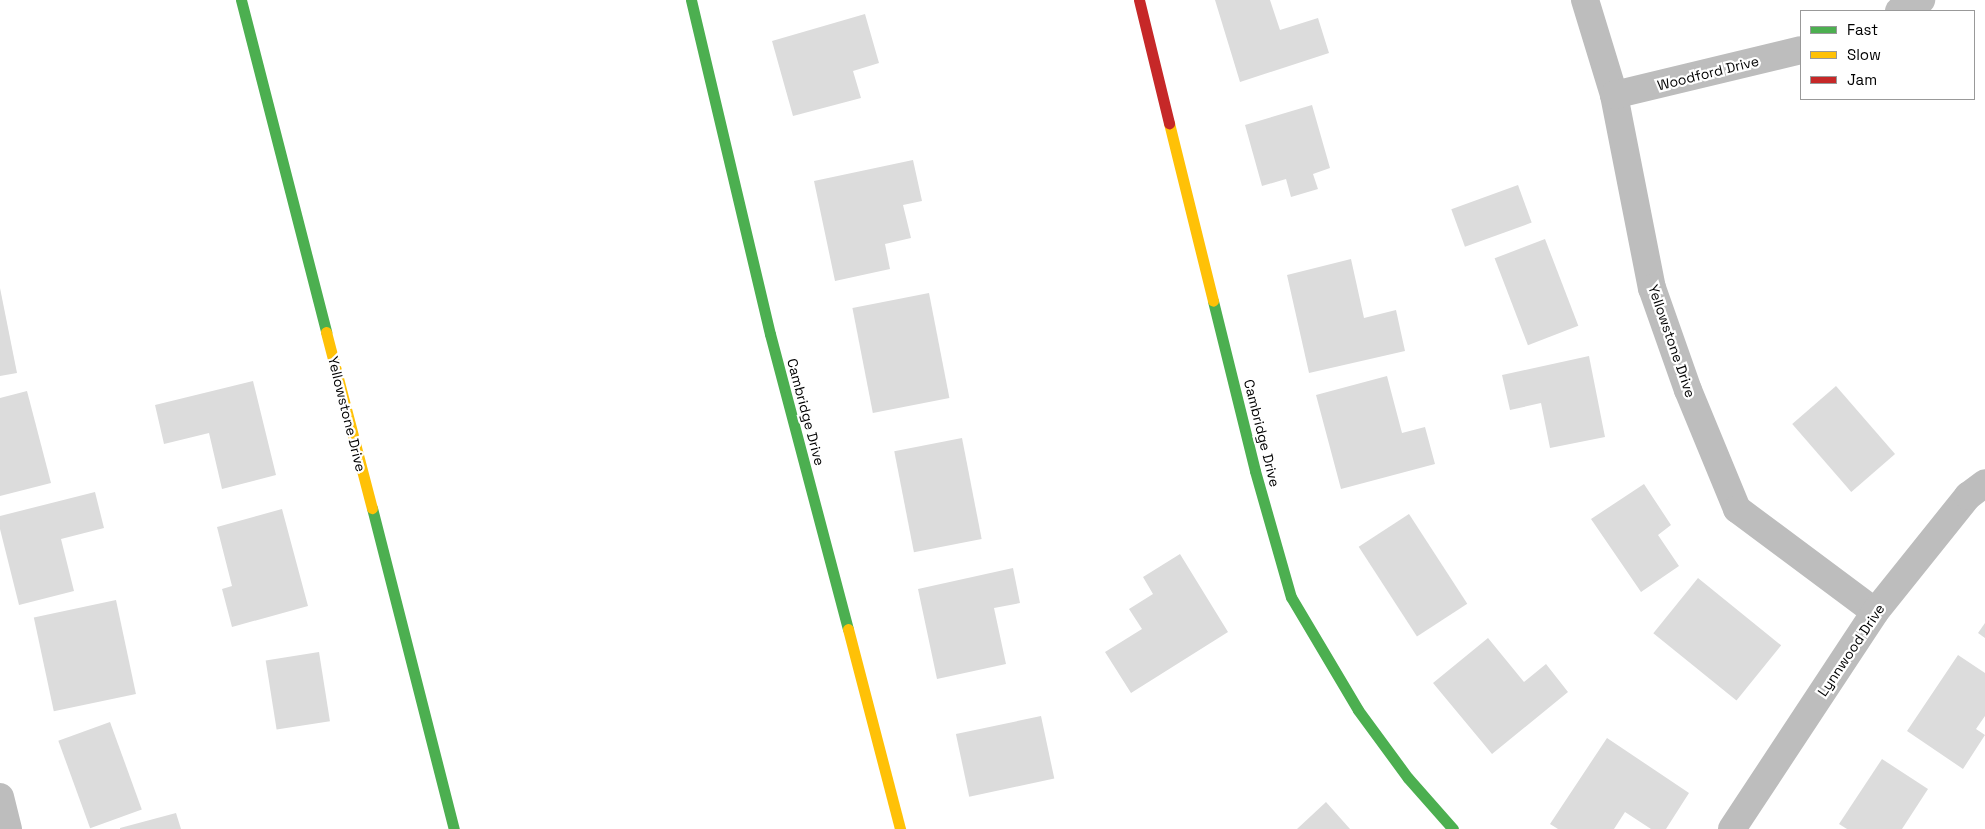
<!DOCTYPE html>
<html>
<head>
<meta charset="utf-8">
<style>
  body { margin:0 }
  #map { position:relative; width:1985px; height:829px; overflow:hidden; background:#fff; font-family:"Space Grotesk",sans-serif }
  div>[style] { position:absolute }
  .building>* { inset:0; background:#dcdcdc; transform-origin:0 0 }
  .street>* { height:28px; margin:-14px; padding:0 14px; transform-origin:14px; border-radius:14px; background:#bdbdbd }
  .fast>* { height:11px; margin:-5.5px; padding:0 5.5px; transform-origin:5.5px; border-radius:5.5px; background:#4caf50 }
  .slow>* { height:11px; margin:-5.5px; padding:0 5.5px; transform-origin:5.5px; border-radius:5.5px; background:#ffc107 }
  .jam>* { height:11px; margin:-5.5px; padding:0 5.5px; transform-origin:5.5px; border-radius:5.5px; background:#c62828 }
  span { translate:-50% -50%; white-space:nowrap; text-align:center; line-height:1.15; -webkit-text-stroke:4.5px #fff; paint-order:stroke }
  .street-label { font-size:14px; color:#000 }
  .legend { position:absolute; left:1800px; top:10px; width:175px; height:90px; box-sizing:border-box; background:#fff; border:1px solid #999; margin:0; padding:6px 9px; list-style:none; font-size:15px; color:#000 }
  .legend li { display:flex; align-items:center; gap:10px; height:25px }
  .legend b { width:25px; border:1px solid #999 }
</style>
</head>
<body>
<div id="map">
  <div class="building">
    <div style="clip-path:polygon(1215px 0,1270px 0,1280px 30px,1318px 18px,1329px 53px,1240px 82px)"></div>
    <div style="clip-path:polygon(865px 14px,879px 63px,853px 71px,861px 98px,793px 116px,772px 41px)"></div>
    <div style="clip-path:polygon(1312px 105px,1330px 168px,1313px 174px,1318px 189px,1291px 197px,1286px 179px,1262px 186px,1245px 125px)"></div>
    <div style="clip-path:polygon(913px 160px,922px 201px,903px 205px,911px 238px,885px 244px,890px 269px,835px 281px,814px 181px)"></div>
    <div style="left:1518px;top:185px;width:40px;height:71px;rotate:70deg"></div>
    <div style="left:1545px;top:239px;width:93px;height:54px;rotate:69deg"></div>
    <div style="clip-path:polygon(1351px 259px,1364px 318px,1396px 310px,1405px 351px,1309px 373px,1287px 275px)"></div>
    <div style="clip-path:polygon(0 288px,17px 373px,0 376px)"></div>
    <div style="left:929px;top:293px;width:107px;height:78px;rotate:79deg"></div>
    <div style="clip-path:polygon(1589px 356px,1605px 437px,1550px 448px,1541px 403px,1510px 410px,1502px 375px)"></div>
    <div style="clip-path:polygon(1387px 376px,1402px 433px,1425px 427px,1435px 464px,1341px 489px,1316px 395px)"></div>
    <div style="clip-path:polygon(253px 381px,276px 475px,222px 489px,209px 433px,164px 444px,155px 405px)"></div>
    <div style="left:1836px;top:386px;width:90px;height:58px;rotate:49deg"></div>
    <div style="clip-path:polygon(27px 391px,51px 483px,0 496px,0 398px)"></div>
    <div style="left:962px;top:438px;width:103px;height:69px;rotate:79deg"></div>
    <div style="clip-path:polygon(1644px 484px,1671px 525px,1658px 535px,1679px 566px,1641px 592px,1591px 519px)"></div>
    <div style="clip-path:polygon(95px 492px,104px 528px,61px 539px,74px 591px,19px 605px,0 529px,0 516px)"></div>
    <div style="clip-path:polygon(282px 509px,308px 606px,232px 627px,222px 589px,232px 586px,217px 527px)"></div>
    <div style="left:1409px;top:514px;width:107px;height:60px;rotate:57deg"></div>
    <div style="clip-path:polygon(1180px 554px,1228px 632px,1131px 693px,1105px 652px,1142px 629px,1129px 609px,1153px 594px,1143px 577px)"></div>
    <div style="clip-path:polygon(1013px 568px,1020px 603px,994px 608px,1006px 664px,937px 679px,918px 589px)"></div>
    <div style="left:1698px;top:578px;width:107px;height:71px;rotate:39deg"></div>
    <div style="left:116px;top:600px;width:96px;height:84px;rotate:78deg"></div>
    <div style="clip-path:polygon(1985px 623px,1985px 638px,1978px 633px)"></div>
    <div style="clip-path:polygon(1488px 638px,1524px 682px,1546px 664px,1568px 692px,1492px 754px,1433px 683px)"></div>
    <div style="left:319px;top:652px;width:70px;height:54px;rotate:81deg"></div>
    <div style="clip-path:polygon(1958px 655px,1985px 673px,1985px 716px,1976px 729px,1985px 735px,1963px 769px,1907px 731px)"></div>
    <div style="left:1041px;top:716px;width:64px;height:87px;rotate:78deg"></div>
    <div style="left:110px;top:722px;width:93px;height:55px;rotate:70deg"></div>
    <div style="clip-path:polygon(1607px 738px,1689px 793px,1666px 829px,1651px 829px,1625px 812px,1614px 829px,1558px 829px,1550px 824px)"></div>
    <div style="clip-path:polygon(1882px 759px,1928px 789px,1902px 829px,1847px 829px,1839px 824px)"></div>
    <div style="clip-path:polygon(1326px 802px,1350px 829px,1297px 829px)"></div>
    <div style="clip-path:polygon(176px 813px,181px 829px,120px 829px,120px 828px)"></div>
  </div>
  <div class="street">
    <div style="left:1585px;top:0;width:99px;rotate:73deg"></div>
    <div style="left:1614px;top:95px;width:197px;rotate:78.9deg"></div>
    <div style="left:1652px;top:288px;width:108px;rotate:70.6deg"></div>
    <div style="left:1688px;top:390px;width:129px;rotate:67.6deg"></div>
    <div style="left:1737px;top:509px;width:172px;rotate:36.7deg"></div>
    <div style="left:1899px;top:11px;width:25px;rotate:-27deg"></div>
    <div style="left:1614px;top:95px;width:192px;rotate:-13.5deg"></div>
    <div style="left:0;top:797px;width:33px;rotate:76deg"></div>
    <div style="left:1732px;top:829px;width:260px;rotate:-56.6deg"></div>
    <div style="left:1875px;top:612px;width:149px;rotate:-51.3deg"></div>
    <div style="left:1968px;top:496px;width:21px;rotate:-37deg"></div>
  </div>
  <div class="fast">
    <div style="left:241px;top:0;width:343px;rotate:75.6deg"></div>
    <div style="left:691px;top:0;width:343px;rotate:76.7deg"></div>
    <div style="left:770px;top:334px;width:305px;rotate:75.2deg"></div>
    <div style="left:1213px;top:301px;width:175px;rotate:76.1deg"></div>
    <div style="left:1255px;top:471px;width:131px;rotate:74.1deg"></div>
    <div style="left:1291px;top:597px;width:131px;rotate:59.3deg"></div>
    <div style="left:1358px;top:710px;width:84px;rotate:53.7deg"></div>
    <div style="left:1408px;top:778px;width:68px;rotate:48.6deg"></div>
    <div style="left:372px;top:508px;width:331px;rotate:75.7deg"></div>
  </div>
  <div class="slow">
    <div style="left:1169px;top:123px;width:183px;rotate:76.1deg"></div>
    <div style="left:326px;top:332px;width:182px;rotate:75.4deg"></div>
    <div style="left:848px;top:629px;width:207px;rotate:75.4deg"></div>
  </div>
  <div class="jam">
    <div style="left:1139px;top:0;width:127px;rotate:76.3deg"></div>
  </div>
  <div class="street-label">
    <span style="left:1708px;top:73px;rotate:-14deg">Woodford Drive</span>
    <span style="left:1672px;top:341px;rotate:71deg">Yellowstone Drive</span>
    <span style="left:806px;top:412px;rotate:75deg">Cambridge Drive</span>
    <span style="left:347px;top:414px;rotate:76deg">Yellowstone Drive</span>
    <span style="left:1262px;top:433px;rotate:76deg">Cambridge Drive</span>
    <span style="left:1851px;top:650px;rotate:-56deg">Lynnwood Drive</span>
  </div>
  <ul class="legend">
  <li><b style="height:6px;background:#4caf50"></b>Fast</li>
  <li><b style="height:6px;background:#ffc107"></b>Slow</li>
  <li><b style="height:6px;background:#c62828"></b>Jam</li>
  </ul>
</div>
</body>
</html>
